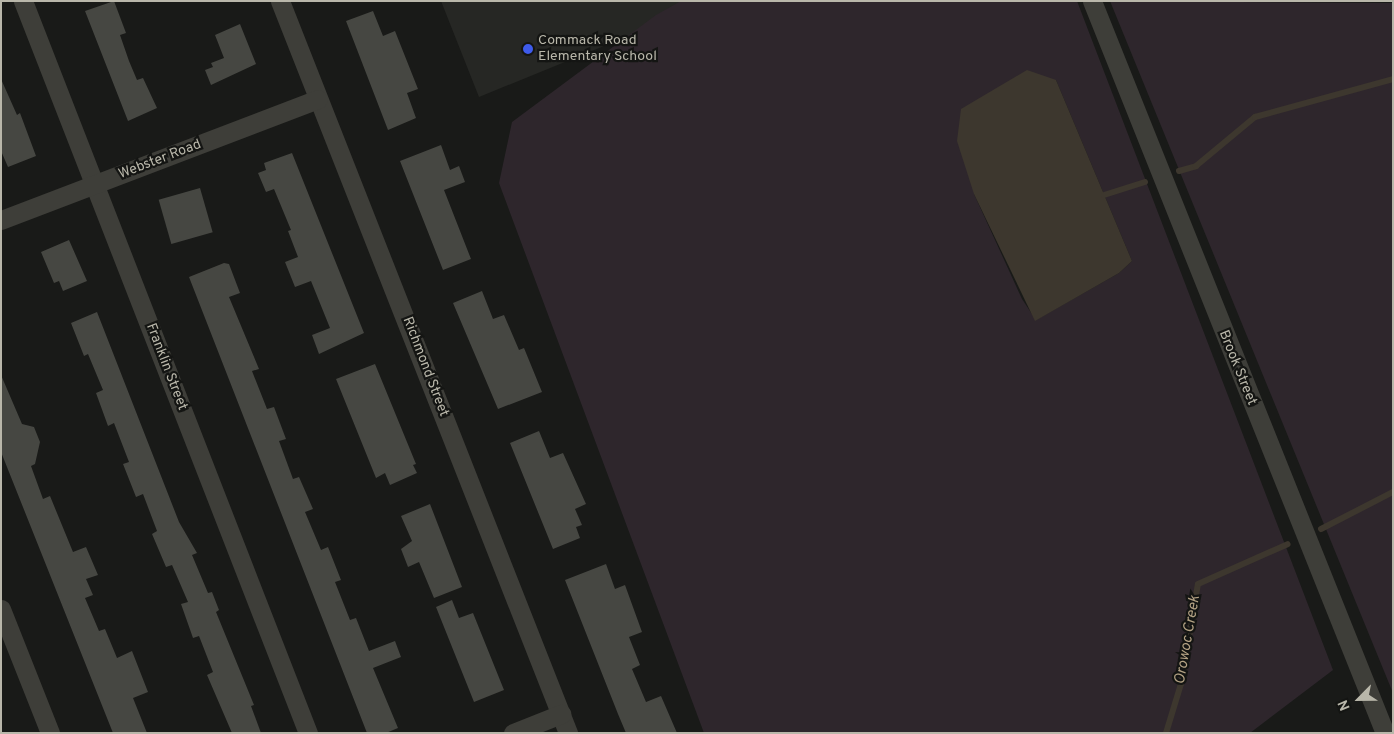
<!DOCTYPE html>
<html>
<head>
<meta charset="utf-8">
<style>
  body { margin:0 }
  #map { position:relative; width:1394px; height:734px; overflow:hidden; background:#191a18; font-family:Overpass,sans-serif }
  div>[style] { position:absolute }
  .built>* { inset:0; background:#262724 }
  .green>* { inset:0; background:#2e262c }
  .water>* { inset:0; background:#3d372e }
  .stream>* { height:6px; margin:-3px; padding:0 3px; transform-origin:3px; border-radius:3px; background:#3d372e }
  .building>* { inset:0; background:#464742; transform-origin:0 0 }
  .minor>* { height:19px; margin:-9.5px; padding:0 9.5px; transform-origin:9.5px; border-radius:9.5px; background:#3e3e39 }
  .dots>* { width:14px; height:14px; translate:-50% -50%; box-sizing:border-box; border:2px solid #141513; border-radius:50% }
  span { translate:-50% -50%; white-space:nowrap; text-align:center; line-height:1.15; -webkit-text-stroke:4.5px #141513; paint-order:stroke }
  .poi-label { font-size:14px; color:#b9b7aa }
  .left { translate:0 -50%; text-align:left }
  .street-label { font-size:14px; color:#b9b7aa }
  .water-label { font-size:15px; color:#b2a183; font-style:italic }
  .frame { position:absolute; inset:0; border:2px solid #b9b7aa; pointer-events:none }
  .north { position:absolute; left:1334px; top:674px; width:50px; height:50px; -webkit-text-stroke:4px #141513; paint-order:stroke; rotate:247deg; font-size:14px; font-weight:700; line-height:20px; text-align:center; color:#b9b7aa }
  .north::after { content:''; display:block; margin:auto; width:18px; height:22px; background:#b9b7aa; clip-path:polygon(50% 0,100% 100%,50% 72%,0 100%) }
</style>
</head>
<body>
<div id="map">
  <div class="built">
    <div style="clip-path:polygon(441px 1px,714px 1px,479px 97px)"></div>
  </div>
  <div class="green">
    <div style="clip-path:polygon(evenodd,681px 1px,1077px 1px,1333px 670px,1250px 733px,704px 733px,499px 183px,512px 122px,656px 15px,681px 1px,1056px 80px,1132px 261px,1119px 273px,1036px 320px,1022px 299px,974px 194px,1056px 80px)"></div>
    <div style="clip-path:polygon(1110px 1px,1393px 3px,1393px 693px)"></div>
  </div>
  <div class="water">
    <div style="clip-path:polygon(1027px 70px,1056px 80px,1132px 261px,1119px 273px,1035px 321px,974px 194px,957px 141px,961px 109px)"></div>
  </div>
  <div class="stream">
    <div style="left:1179px;top:171px;width:18px;rotate:-16deg"></div>
    <div style="left:1196px;top:166px;width:77px;rotate:-39.7deg"></div>
    <div style="left:1255px;top:117px;width:143px;rotate:-15.4deg"></div>
    <div style="left:1104px;top:195px;width:43px;rotate:-17.6deg"></div>
    <div style="left:1321px;top:529px;width:81px;rotate:-27.2deg"></div>
    <div style="left:1166px;top:733px;width:51px;rotate:-73deg"></div>
    <div style="left:1181px;top:684px;width:101px;rotate:-80.4deg"></div>
    <div style="left:1198px;top:584px;width:98px;rotate:-24deg"></div>
  </div>
  <div class="building">
    <div style="clip-path:polygon(114px 1px,126px 33px,120px 35px,129px 61px,137px 80px,143px 78px,157px 108px,128px 121px,85px 11px)"></div>
    <div style="clip-path:polygon(373px 11px,383px 36px,395px 31px,418px 89px,407px 93px,416px 118px,388px 130px,346px 21px)"></div>
    <div style="clip-path:polygon(240px 24px,256px 64px,211px 85px,205px 70px,213px 67px,211px 63px,224px 58px,215px 35px)"></div>
    <div style="clip-path:polygon(1px 79px,17px 115px,20px 113px,36px 156px,8px 167px,1px 151px)"></div>
    <div style="clip-path:polygon(441px 145px,450px 170px,459px 166px,465px 182px,444px 190px,471px 259px,443px 270px,400px 161px)"></div>
    <div style="clip-path:polygon(292px 153px,364px 333px,319px 354px,312px 335px,330px 328px,311px 281px,295px 287px,285px 262px,298px 257px,288px 231px,291px 230px,274px 189px,266px 192px,258px 173px,266px 170px,264px 163px)"></div>
    <div style="left:200px;top:188px;width:46px;height:43px;rotate:74deg"></div>
    <div style="clip-path:polygon(69px 240px,87px 281px,63px 291px,59px 281px,54px 283px,41px 252px)"></div>
    <div style="clip-path:polygon(224px 263px,229px 264px,240px 293px,229px 297px,259px 369px,252px 371px,267px 409px,274px 407px,286px 439px,279px 441px,293px 479px,299px 477px,313px 509px,305px 512px,321px 550px,328px 547px,341px 580px,335px 582px,350px 620px,356px 618px,369px 651px,395px 641px,401px 657px,373px 668px,398px 728px,386px 733px,367px 733px,189px 277px)"></div>
    <div style="clip-path:polygon(482px 291px,493px 319px,504px 315px,519px 350px,524px 348px,542px 392px,498px 409px,453px 303px)"></div>
    <div style="clip-path:polygon(97px 312px,179px 522px,197px 553px,192px 555px,208px 593px,212px 592px,219px 610px,216px 612px,254px 705px,251px 706px,261px 733px,232px 733px,207px 675px,213px 672px,199px 636px,193px 638px,181px 604px,188px 602px,172px 565px,166px 567px,152px 534px,157px 531px,143px 494px,136px 497px,123px 464px,129px 462px,114px 423px,108px 426px,96px 393px,103px 390px,88px 354px,84px 356px,71px 323px)"></div>
    <div style="clip-path:polygon(375px 364px,416px 464px,413px 465px,417px 473px,390px 485px,385px 473px,376px 478px,336px 379px)"></div>
    <div style="clip-path:polygon(1px 375px,22px 424px,34px 427px,40px 442px,35px 464px,31px 466px,43px 499px,50px 496px,73px 552px,86px 547px,98px 575px,86px 579px,93px 595px,85px 598px,99px 631px,105px 629px,117px 658px,132px 651px,148px 692px,133px 698px,147px 733px,113px 733px,1px 452px)"></div>
    <div style="clip-path:polygon(539px 431px,550px 458px,563px 453px,586px 504px,575px 509px,582px 525px,576px 527px,580px 538px,553px 549px,510px 443px)"></div>
    <div style="clip-path:polygon(430px 504px,462px 587px,434px 598px,419px 562px,408px 567px,401px 549px,412px 541px,401px 516px)"></div>
    <div style="clip-path:polygon(606px 564px,615px 589px,625px 585px,642px 632px,629px 637px,640px 665px,632px 669px,646px 702px,661px 696px,677px 733px,626px 733px,618px 714px,565px 580px)"></div>
    <div style="clip-path:polygon(452px 600px,459px 618px,473px 613px,504px 690px,474px 702px,436px 607px)"></div>
  </div>
  <div class="minor">
    <div style="left:23px;top:1px;width:786px;rotate:68.73deg"></div>
    <div style="left:280px;top:1px;width:787px;rotate:68.52deg"></div>
    <div style="left:1092px;top:1px;width:788px;rotate:68.19deg"></div>
    <div style="left:1px;top:220px;width:339px;rotate:-20.9deg"></div>
    <div style="left:1px;top:609px;width:133px;rotate:68.4deg"></div>
    <div style="left:513px;top:733px;width:52px;rotate:-21.6deg"></div>
  </div>
  <div class="dots">
    <div style="left:528px;top:49px;background:#3e5beb"></div>
  </div>
  <div class="poi-label">
    <span class="left" style="left:538px;top:49px">Commack Road<br>Elementary School</span>
  </div>
  <div class="street-label">
    <span style="left:160px;top:160px;rotate:-21deg">Webster Road</span>
    <span style="left:166px;top:367px;rotate:69deg">Franklin Street</span>
    <span style="left:425px;top:367px;rotate:69deg">Richmond Street</span>
    <span style="left:1237px;top:368px;rotate:68deg">Brook Street</span>
  </div>
  <div class="water-label">
    <span style="left:1188px;top:640px;rotate:-80deg">Orowoc Creek</span>
  </div>
  <div class="frame"></div>
  <div class="north">N</div>
</div>
</body>
</html>
